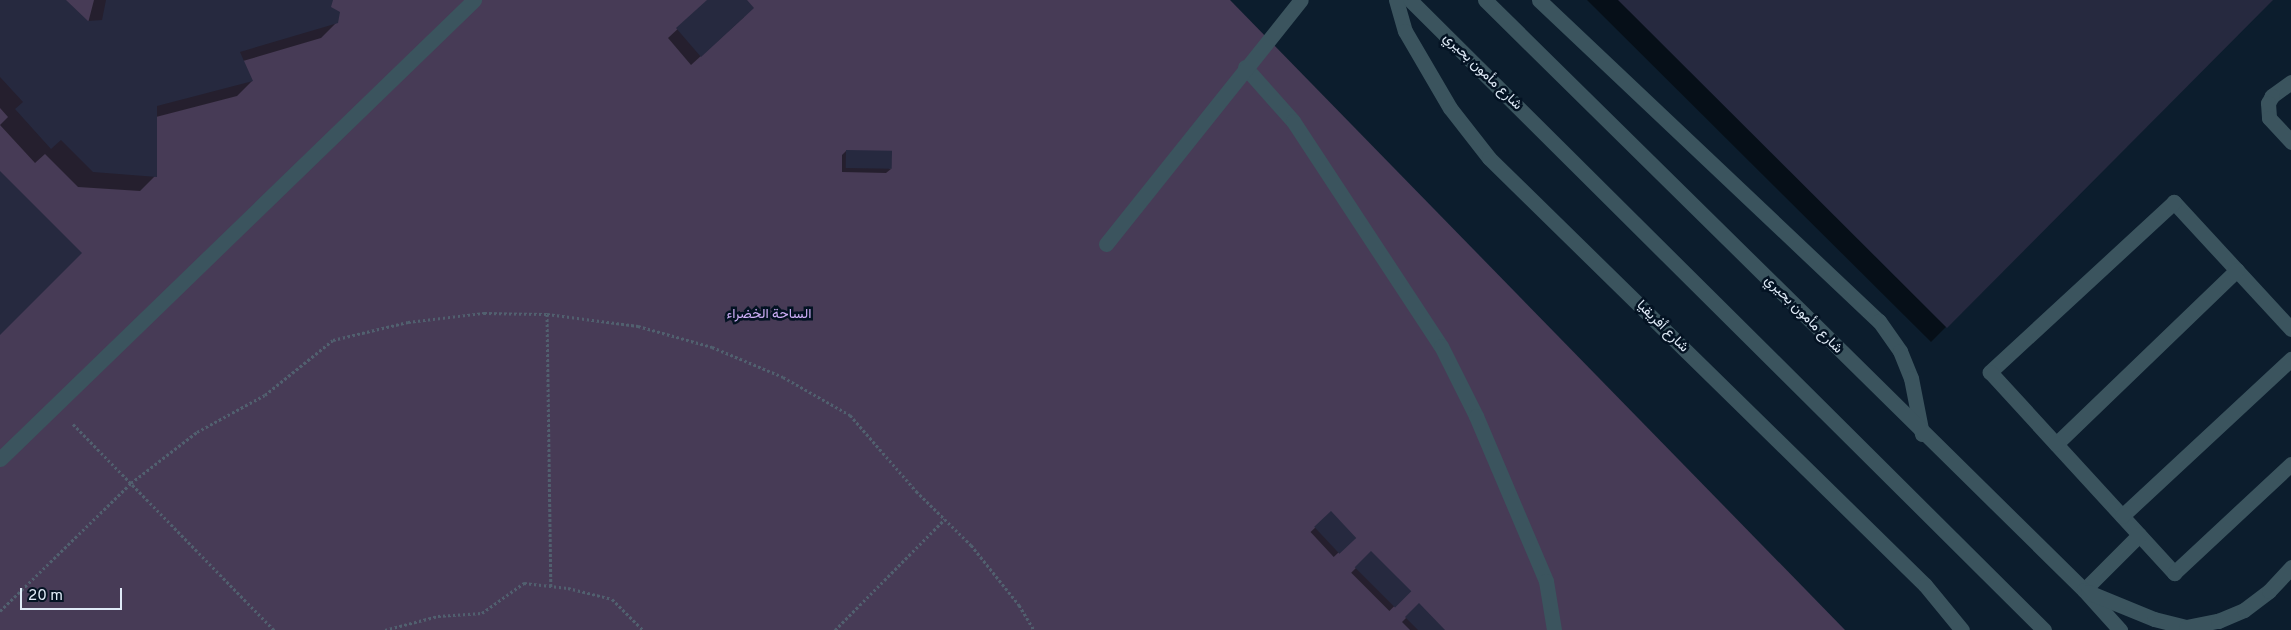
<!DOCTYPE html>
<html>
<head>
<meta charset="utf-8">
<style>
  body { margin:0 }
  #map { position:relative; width:2291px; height:630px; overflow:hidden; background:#0c1d2d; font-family:Overpass,Vazirmatn,sans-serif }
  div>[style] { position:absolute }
  .green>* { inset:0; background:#473b56 }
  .shadow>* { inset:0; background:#0007; transform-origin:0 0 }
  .building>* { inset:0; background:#26293f; transform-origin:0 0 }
  .path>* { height:3px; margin-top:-1.5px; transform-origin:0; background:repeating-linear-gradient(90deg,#51606f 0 2.5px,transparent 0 5px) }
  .service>* { height:15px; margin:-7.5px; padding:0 7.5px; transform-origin:7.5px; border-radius:7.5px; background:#3b545e }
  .tertiary>* { height:15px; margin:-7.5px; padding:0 7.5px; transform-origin:7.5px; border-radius:7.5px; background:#3b545e }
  span { translate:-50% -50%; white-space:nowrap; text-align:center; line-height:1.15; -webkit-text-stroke:5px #041323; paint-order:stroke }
  .street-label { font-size:14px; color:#e0ebf7 }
  .park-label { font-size:14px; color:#ceaef7 }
  .scale { position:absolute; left:20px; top:588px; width:102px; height:22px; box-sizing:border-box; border:2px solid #e0ebf7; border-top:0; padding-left:6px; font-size:15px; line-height:18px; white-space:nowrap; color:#e0ebf7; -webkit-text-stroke:4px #041323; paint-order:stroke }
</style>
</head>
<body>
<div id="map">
  <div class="green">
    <div style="clip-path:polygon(0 0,1230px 0,1845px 630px,0 630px)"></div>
  </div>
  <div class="shadow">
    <div style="clip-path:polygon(0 0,64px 0,88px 23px,94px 0,332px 0,329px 7px,336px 23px,321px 38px,243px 61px,252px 81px,237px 96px,156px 117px,155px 176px,140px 191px,78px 187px,45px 154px,35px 163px,0 125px,8px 117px,0 108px)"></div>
    <div style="clip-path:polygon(709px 0,745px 0,744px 17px,691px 65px,668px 38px)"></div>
    <div style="clip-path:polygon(1587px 0,2271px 0,1931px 342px)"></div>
    <div style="clip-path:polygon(846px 151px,891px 169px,886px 173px,842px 172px,842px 155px)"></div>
    <div style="left:1331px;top:513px;width:34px;height:28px;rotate:47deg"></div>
    <div style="left:1371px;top:553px;width:54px;height:28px;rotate:45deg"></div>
    <div style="clip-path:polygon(1419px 605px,1444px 630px,1410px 630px,1402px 622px)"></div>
  </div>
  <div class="building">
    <div style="clip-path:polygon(0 0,66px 0,88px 21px,102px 20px,106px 0,333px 0,331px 7px,340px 12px,338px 23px,240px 52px,253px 81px,157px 106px,157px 177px,93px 172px,61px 140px,51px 149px,15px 109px,23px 102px,0 77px)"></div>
    <div style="clip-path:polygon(707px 0,747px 0,754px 8px,701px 57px,676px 28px)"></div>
    <div style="clip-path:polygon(1618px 0,2273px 0,1947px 328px)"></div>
    <div style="left:846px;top:150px;width:46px;height:18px;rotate:1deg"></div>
    <div style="clip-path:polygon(0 171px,82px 253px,0 335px)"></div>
    <div style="left:1331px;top:511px;width:37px;height:23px;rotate:47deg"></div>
    <div style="left:1371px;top:551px;width:57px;height:23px;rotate:45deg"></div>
    <div style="clip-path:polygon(1419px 603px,1445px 630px,1418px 630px,1405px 617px)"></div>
  </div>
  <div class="path">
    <div style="left:547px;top:314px;width:273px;rotate:89.2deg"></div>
    <div style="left:73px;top:424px;width:288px;rotate:45.7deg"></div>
    <div style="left:0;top:611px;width:183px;rotate:-44.3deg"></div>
    <div style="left:131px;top:483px;width:83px;rotate:-37.7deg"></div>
    <div style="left:197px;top:432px;width:77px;rotate:-28.6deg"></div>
    <div style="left:265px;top:395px;width:87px;rotate:-39deg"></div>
    <div style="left:333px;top:340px;width:77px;rotate:-13.5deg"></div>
    <div style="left:408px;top:322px;width:77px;rotate:-6.8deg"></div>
    <div style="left:484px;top:313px;width:63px;rotate:0.9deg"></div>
    <div style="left:547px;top:314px;width:92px;rotate:7.5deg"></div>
    <div style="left:638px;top:326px;width:77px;rotate:15.8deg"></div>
    <div style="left:712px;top:347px;width:77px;rotate:22.9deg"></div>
    <div style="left:783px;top:377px;width:77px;rotate:29.6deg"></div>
    <div style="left:850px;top:415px;width:101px;rotate:49deg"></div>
    <div style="left:916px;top:491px;width:77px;rotate:44.5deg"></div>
    <div style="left:971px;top:545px;width:77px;rotate:51.3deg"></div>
    <div style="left:1019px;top:605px;width:29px;rotate:59deg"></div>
    <div style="left:385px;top:630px;width:55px;rotate:-14.8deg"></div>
    <div style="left:438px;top:616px;width:44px;rotate:-3.9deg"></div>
    <div style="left:482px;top:613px;width:52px;rotate:-35.5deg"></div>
    <div style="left:524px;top:583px;width:44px;rotate:6.5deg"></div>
    <div style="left:568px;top:588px;width:45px;rotate:14deg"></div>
    <div style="left:612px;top:599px;width:44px;rotate:45deg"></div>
    <div style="left:835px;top:630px;width:156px;rotate:-45.3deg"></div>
  </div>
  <div class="service">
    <div style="left:1539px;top:0;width:468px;rotate:43.4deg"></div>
    <div style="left:1879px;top:321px;width:37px;rotate:55deg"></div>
    <div style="left:1900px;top:351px;width:29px;rotate:68deg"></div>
    <div style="left:1911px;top:378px;width:57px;rotate:78.9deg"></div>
    <div style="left:1245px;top:67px;width:72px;rotate:48.4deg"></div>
    <div style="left:1293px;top:121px;width:269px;rotate:56.7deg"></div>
    <div style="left:1441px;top:346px;width:78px;rotate:63.4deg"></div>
    <div style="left:1476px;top:416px;width:179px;rotate:67deg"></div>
    <div style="left:1546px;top:581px;width:50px;rotate:80.7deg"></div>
    <div style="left:2291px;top:82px;width:24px;rotate:144deg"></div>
    <div style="left:2272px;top:96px;width:8px;rotate:120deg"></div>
    <div style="left:2268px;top:103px;width:15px;rotate:86deg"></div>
    <div style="left:2269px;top:118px;width:33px;rotate:47deg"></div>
    <div style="left:1106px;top:244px;width:312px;rotate:-51.4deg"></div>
    <div style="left:2291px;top:329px;width:173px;rotate:-132.7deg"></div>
    <div style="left:2174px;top:202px;width:251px;rotate:137.3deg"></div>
    <div style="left:1990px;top:372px;width:273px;rotate:47.5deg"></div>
    <div style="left:2174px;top:573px;width:160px;rotate:-43deg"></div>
    <div style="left:2056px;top:444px;width:251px;rotate:-43.9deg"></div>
    <div style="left:0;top:459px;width:660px;rotate:-44.08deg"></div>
    <div style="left:2122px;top:516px;width:231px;rotate:-42.9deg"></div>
    <div style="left:2084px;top:590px;width:78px;rotate:-45deg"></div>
  </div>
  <div class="tertiary">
    <div style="left:1396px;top:0;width:32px;rotate:74deg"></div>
    <div style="left:1405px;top:31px;width:89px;rotate:59.7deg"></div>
    <div style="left:1450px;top:108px;width:63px;rotate:52deg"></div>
    <div style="left:1489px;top:158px;width:610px;rotate:44.4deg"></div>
    <div style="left:1925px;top:585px;width:58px;rotate:50.6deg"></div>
    <div style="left:1410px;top:0;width:894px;rotate:44.82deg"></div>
    <div style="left:1485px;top:0;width:841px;rotate:44.57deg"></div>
    <div style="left:2084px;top:590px;width:54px;rotate:48deg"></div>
    <div style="left:2088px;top:592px;width:71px;rotate:22.2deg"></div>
    <div style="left:2154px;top:619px;width:33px;rotate:14deg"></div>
    <div style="left:2186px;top:627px;width:33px;rotate:-11deg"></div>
    <div style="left:2218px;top:621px;width:28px;rotate:-23deg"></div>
    <div style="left:2244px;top:610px;width:31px;rotate:-37deg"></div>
    <div style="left:2269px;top:591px;width:33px;rotate:-47deg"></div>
  </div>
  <div class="street-label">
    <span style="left:1482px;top:72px;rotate:44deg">شارع مأمون بحيري</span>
    <span style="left:1803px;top:315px;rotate:45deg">شارع مأمون بحيري</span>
    <span style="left:1662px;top:327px;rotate:45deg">شارع أفريقيا</span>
  </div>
  <div class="park-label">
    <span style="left:769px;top:315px">الساحة الخضراء</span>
  </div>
  <div class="scale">20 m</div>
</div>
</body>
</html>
